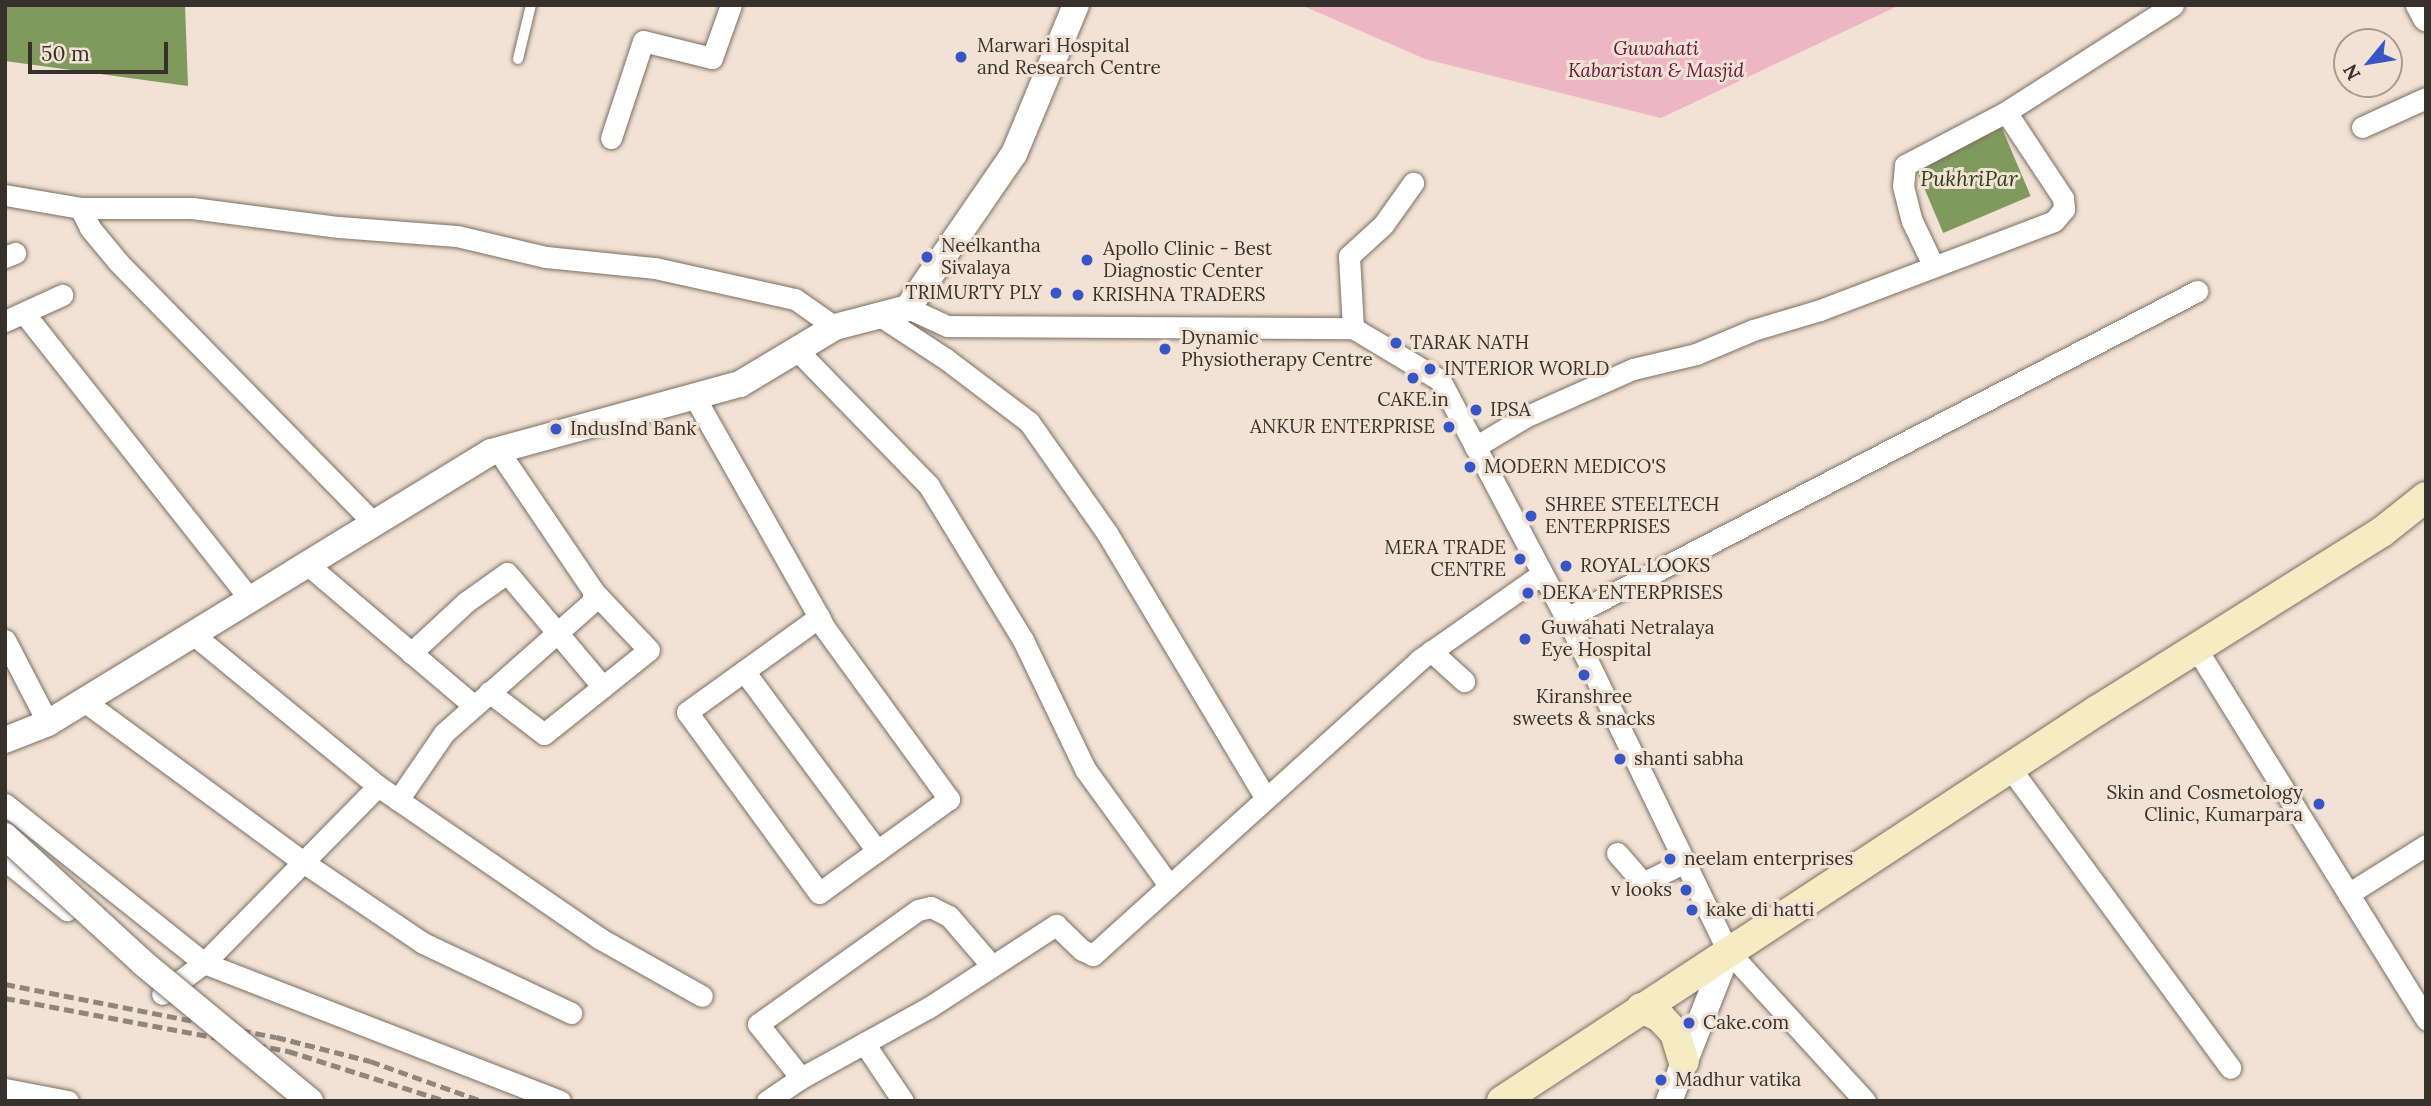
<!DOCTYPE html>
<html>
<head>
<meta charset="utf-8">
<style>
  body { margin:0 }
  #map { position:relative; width:2431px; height:1106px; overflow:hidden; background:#f1e2d5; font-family:Lora,serif }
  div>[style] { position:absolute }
  .green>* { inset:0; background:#eeb5c4 }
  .water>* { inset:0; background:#809a5e; transform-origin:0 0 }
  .roads { filter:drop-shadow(0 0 2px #7b6e62) drop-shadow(0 0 2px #7b6e62) }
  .service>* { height:10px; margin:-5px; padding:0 5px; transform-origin:5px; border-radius:5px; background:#fff }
  .minor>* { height:21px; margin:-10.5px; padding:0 10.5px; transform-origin:10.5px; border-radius:10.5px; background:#fff }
  .tertiary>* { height:26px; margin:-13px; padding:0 13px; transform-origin:13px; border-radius:13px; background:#fff }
  .secondary>* { height:30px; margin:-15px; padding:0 15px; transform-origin:15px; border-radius:15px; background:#f5ecc3 }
  .rail>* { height:5px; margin-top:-2.5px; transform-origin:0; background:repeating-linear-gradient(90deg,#8f857c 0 10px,transparent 0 15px) }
  .bridges { filter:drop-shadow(0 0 2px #7b6e62) drop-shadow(0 0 2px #7b6e62) }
  .tertiary-bridge>* { height:26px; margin:-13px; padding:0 13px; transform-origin:13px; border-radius:13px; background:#fff }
  .dots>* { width:19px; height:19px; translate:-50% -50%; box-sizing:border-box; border:4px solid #f1e2d5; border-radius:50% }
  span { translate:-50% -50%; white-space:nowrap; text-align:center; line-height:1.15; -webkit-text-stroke:6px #f1e2d5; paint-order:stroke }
  .poi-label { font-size:19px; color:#37312c }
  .left { translate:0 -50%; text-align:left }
  .right { translate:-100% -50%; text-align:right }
  .park-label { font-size:19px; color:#671435; font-style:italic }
  .water-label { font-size:21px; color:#2f4013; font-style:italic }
  .frame { position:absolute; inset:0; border:7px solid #37312c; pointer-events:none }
  .north { position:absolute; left:2333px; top:28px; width:70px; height:70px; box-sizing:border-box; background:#f1e2d5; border:2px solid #a79b91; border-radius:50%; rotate:240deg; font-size:19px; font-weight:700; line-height:28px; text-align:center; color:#37312c }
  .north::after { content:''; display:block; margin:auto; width:24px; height:32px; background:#3855c6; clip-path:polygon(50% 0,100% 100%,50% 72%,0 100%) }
  .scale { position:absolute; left:28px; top:42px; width:140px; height:32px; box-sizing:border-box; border:4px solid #37312c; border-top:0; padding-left:9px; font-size:21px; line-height:24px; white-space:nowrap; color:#37312c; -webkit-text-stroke:5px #f1e2d5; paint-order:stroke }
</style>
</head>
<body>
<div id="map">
  <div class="green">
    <div style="clip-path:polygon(1301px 5px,1900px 5px,1661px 118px,1425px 59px)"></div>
  </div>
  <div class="water">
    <div style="clip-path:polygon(5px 5px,185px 5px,188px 86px,5px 61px)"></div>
    <div style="left:2001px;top:126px;width:76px;height:95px;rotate:67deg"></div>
  </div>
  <div class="roads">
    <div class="service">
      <div style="left:518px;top:59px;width:56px;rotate:-76.5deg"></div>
    </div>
    <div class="minor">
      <div style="left:2006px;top:112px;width:198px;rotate:-32.6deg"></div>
      <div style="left:2362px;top:127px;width:70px;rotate:-24.4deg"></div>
      <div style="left:611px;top:138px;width:102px;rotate:-71.7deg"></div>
      <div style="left:643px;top:41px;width:71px;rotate:13.8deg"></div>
      <div style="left:712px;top:58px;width:56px;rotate:-70.3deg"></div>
      <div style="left:5px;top:195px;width:76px;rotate:9.8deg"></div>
      <div style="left:80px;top:208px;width:112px"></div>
      <div style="left:192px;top:208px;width:148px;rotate:7.4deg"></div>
      <div style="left:339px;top:227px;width:118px;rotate:4.4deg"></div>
      <div style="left:457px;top:236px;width:91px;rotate:13.3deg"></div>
      <div style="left:546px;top:257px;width:110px;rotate:5.8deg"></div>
      <div style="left:655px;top:268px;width:143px;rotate:12.5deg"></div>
      <div style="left:795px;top:299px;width:49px;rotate:35deg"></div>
      <div style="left:80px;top:208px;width:22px;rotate:63deg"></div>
      <div style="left:90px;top:228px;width:45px;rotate:50.4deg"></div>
      <div style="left:119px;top:263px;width:366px;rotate:45.6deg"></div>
      <div style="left:5px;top:257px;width:11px;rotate:-22deg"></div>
      <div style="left:908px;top:308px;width:43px;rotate:24.8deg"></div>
      <div style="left:947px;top:326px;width:406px;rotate:0.3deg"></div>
      <div style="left:1353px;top:328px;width:101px;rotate:30.9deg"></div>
      <div style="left:1440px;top:380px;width:291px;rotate:62.1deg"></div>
      <div style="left:1576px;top:637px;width:349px;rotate:64.2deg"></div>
      <div style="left:1728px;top:951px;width:203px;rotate:47.6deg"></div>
      <div style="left:24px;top:313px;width:366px;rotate:51.7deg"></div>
      <div style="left:879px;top:315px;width:80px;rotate:33.3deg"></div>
      <div style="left:946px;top:359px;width:104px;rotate:37.2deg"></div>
      <div style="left:1029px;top:422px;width:136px;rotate:54.9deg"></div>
      <div style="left:1107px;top:533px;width:308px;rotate:59.1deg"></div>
      <div style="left:5px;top:321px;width:63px;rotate:-24.5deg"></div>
      <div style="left:1353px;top:328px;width:72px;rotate:-93.2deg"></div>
      <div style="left:1349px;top:256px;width:46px;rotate:-42.4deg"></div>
      <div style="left:1383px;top:225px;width:52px;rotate:-54.5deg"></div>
      <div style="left:796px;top:349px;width:191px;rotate:45.8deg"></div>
      <div style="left:929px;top:486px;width:180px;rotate:58.6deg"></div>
      <div style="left:1023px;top:640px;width:143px;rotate:64.3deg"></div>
      <div style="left:1085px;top:769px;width:143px;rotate:54.1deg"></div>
      <div style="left:694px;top:396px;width:254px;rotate:60.5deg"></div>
      <div style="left:819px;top:617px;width:11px;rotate:63deg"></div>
      <div style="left:824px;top:627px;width:213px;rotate:54deg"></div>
      <div style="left:949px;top:799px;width:160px;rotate:144.1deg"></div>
      <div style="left:819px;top:893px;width:224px;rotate:-126.1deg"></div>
      <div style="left:687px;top:712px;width:163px;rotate:-35.7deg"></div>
      <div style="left:1475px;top:447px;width:58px;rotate:-31deg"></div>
      <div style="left:1525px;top:417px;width:118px;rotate:-24deg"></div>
      <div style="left:1633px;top:369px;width:65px;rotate:-13.4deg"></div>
      <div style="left:1696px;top:354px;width:62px;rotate:-22.8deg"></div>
      <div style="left:1753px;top:330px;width:70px;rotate:-16.6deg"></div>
      <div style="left:1820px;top:310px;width:250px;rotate:-20.8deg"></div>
      <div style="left:2054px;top:221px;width:16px;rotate:-50deg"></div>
      <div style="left:2064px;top:209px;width:11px;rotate:-95deg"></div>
      <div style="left:2063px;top:198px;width:103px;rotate:-123.5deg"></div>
      <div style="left:2006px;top:112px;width:114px;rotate:152.3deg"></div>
      <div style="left:1905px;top:165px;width:21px;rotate:95deg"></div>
      <div style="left:1903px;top:186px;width:36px;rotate:76deg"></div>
      <div style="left:1912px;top:221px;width:49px;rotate:64.5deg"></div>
      <div style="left:308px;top:565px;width:218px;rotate:40.3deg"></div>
      <div style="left:1566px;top:618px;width:711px;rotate:-27.39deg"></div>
      <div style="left:194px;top:635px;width:238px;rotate:39.4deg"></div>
      <div style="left:378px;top:786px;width:268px;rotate:34.5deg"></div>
      <div style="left:599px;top:938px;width:118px;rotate:29.4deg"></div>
      <div style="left:5px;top:640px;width:93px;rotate:62.6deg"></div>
      <div style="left:2196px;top:648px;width:437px;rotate:58.2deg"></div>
      <div style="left:1431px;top:651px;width:45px;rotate:42.3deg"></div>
      <div style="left:411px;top:653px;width:75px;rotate:-42.8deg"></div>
      <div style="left:466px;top:602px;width:50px;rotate:-35.3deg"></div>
      <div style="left:507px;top:573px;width:149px;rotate:49.9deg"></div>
      <div style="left:744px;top:671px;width:224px;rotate:53.5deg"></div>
      <div style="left:489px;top:692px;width:69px;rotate:37.4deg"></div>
      <div style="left:544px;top:734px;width:134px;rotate:-38.7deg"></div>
      <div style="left:649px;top:650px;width:80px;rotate:-133.5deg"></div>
      <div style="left:84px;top:701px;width:272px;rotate:36.3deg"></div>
      <div style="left:303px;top:862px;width:145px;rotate:34deg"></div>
      <div style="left:423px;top:943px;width:164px;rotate:25.3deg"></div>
      <div style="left:2010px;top:768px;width:372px;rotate:53.7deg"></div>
      <div style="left:378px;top:786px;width:248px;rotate:134.5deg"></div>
      <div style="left:204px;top:963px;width:382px;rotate:21.2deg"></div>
      <div style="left:398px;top:800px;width:81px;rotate:-55.5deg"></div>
      <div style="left:444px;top:733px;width:198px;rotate:-41.5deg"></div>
      <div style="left:592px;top:602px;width:10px;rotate:-79deg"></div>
      <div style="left:594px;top:592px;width:171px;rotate:-124.1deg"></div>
      <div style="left:5px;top:804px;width:255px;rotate:38.6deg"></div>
      <div style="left:204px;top:963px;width:52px;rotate:143.6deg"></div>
      <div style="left:1617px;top:853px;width:40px;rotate:49deg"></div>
      <div style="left:1643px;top:883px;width:47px;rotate:-26.6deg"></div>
      <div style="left:5px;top:860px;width:80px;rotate:38.9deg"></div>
      <div style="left:2348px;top:894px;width:92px;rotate:-32.1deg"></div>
      <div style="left:864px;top:1043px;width:70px;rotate:56.1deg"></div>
      <div style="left:801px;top:1078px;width:69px;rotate:-128.5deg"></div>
      <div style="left:758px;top:1024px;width:196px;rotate:-35.5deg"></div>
      <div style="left:918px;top:910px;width:13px;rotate:-13deg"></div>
      <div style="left:931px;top:907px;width:20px;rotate:27deg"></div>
      <div style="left:949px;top:916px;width:66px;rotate:49.3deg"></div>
      <div style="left:5px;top:1089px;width:64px;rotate:10.8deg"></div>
      <div style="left:767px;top:1101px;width:41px;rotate:-34.1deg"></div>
      <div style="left:801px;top:1078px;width:145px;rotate:-28.9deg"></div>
      <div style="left:928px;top:1008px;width:153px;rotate:-33deg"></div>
      <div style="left:1056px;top:925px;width:36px;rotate:44deg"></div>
      <div style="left:1082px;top:950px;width:12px;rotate:24deg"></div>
      <div style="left:1093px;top:955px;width:440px;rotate:-42.1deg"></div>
      <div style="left:1419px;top:660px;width:150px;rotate:-35deg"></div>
    </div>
    <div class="tertiary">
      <div style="left:2419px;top:5px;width:15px;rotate:62deg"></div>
      <div style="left:5px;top:740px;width:46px;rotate:-21.6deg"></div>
      <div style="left:48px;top:723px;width:519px;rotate:-31.46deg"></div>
      <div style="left:491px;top:452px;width:258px;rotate:-15.3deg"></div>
      <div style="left:740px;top:384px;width:111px;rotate:-31deg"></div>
      <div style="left:835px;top:327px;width:75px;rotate:-14.6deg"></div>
      <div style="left:908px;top:308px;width:187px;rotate:-55.5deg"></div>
      <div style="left:1014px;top:154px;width:161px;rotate:-67.4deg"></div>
      <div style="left:1669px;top:1101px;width:161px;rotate:-68.5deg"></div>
    </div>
    <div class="secondary">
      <div style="left:1641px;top:1008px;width:21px;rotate:25deg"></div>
      <div style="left:1660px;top:1017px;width:22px;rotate:47deg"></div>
      <div style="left:1675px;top:1033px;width:30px;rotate:73deg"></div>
      <div style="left:1502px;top:1101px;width:713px;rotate:-33.27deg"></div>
      <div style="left:2098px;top:710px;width:335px;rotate:-32.1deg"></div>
      <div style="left:2382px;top:532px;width:56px;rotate:-38.5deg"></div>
    </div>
  </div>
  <div class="rail">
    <div style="left:5px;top:984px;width:276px;rotate:11.1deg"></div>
    <div style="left:276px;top:1037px;width:97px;rotate:14.3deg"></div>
    <div style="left:370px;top:1061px;width:119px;rotate:19.7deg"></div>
    <div style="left:5px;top:998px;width:288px;rotate:10.6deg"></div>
    <div style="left:288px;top:1051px;width:166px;rotate:17.6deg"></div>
  </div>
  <div class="bridges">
    <div class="tertiary-bridge">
      <div style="left:5px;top:836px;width:188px;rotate:42.6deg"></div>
      <div style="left:143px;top:963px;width:217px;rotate:39.6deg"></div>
    </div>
  </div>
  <div class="dots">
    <div style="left:961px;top:57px;background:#3855c6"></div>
    <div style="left:927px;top:257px;background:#3855c6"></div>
    <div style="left:1087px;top:260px;background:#3855c6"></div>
    <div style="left:1056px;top:293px;background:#3855c6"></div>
    <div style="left:1078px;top:295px;background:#3855c6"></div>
    <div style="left:1396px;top:343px;background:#3855c6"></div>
    <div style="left:1165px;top:349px;background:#3855c6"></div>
    <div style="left:1430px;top:369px;background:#3855c6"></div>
    <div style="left:1413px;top:378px;background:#3855c6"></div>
    <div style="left:1476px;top:410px;background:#3855c6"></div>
    <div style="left:1449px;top:427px;background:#3855c6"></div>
    <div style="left:556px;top:429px;background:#3855c6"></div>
    <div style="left:1470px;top:467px;background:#3855c6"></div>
    <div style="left:1531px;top:516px;background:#3855c6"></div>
    <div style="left:1520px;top:559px;background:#3855c6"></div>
    <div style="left:1566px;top:566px;background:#3855c6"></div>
    <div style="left:1528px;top:593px;background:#3855c6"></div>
    <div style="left:1525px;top:639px;background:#3855c6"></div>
    <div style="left:1584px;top:675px;background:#3855c6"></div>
    <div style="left:1620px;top:759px;background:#3855c6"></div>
    <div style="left:2319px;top:804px;background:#3855c6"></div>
    <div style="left:1670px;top:859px;background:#3855c6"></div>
    <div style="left:1686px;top:890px;background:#3855c6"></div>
    <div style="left:1692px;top:910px;background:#3855c6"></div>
    <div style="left:1689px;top:1023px;background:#3855c6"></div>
    <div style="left:1661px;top:1080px;background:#3855c6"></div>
  </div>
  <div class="poi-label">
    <span class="left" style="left:977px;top:57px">Marwari Hospital<br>and Research Centre</span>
    <span class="left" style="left:941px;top:257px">Neelkantha<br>Sivalaya</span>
    <span class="left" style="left:1103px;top:260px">Apollo Clinic - Best<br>Diagnostic Center</span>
    <span class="right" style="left:1042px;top:293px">TRIMURTY PLY</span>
    <span class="left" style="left:1092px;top:295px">KRISHNA TRADERS</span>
    <span class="left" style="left:1181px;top:349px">Dynamic<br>Physiotherapy Centre</span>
    <span class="left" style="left:1410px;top:343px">TARAK NATH</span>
    <span class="left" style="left:1444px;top:369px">INTERIOR WORLD</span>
    <span style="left:1413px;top:400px">CAKE.in</span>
    <span class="left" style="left:1490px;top:410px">IPSA</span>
    <span class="right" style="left:1435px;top:427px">ANKUR ENTERPRISE</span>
    <span class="left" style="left:570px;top:429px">IndusInd Bank</span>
    <span class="left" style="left:1484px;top:467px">MODERN MEDICO'S</span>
    <span class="left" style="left:1545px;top:516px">SHREE STEELTECH<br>ENTERPRISES</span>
    <span class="right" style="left:1506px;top:559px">MERA TRADE<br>CENTRE</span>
    <span class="left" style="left:1580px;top:566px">ROYAL LOOKS</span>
    <span class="left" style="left:1542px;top:593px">DEKA ENTERPRISES</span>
    <span class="left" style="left:1541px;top:639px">Guwahati Netralaya<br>Eye Hospital</span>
    <span style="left:1584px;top:708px">Kiranshree<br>sweets &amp; snacks</span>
    <span class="left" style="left:1634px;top:759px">shanti sabha</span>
    <span class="right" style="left:2303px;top:804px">Skin and Cosmetology<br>Clinic, Kumarpara</span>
    <span class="left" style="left:1684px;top:859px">neelam enterprises</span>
    <span class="right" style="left:1672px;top:890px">v looks</span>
    <span class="left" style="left:1706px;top:910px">kake di hatti</span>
    <span class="left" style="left:1703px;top:1023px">Cake.com</span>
    <span class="left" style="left:1675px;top:1080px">Madhur vatika</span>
  </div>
  <div class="park-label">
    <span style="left:1656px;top:60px">Guwahati<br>Kabaristan &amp; Masjid</span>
  </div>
  <div class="water-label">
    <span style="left:1969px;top:179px">PukhriPar</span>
  </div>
  <div class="frame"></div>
  <div class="north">N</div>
  <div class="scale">50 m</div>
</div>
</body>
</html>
